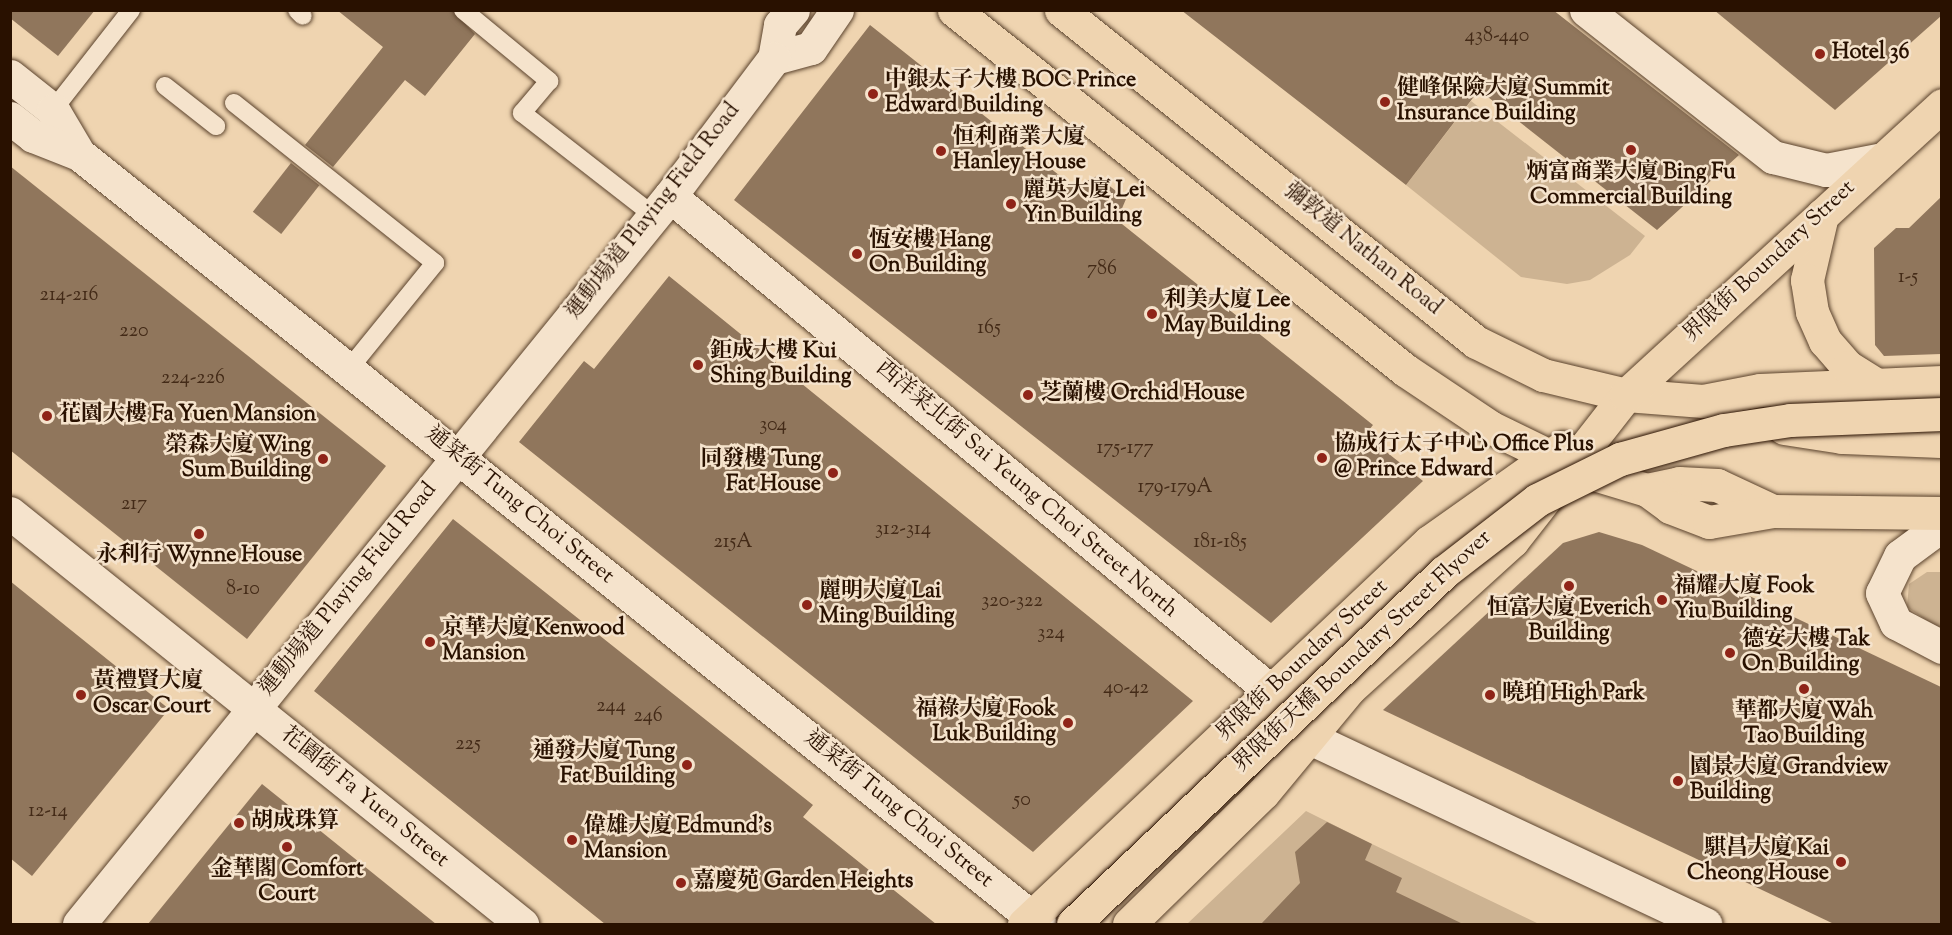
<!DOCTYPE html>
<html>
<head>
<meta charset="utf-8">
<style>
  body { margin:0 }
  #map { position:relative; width:1952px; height:935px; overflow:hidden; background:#efd4b0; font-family:"Sorts Mill Goudy","Noto Serif TC",serif }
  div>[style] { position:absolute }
  .green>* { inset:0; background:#cdb392 }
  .building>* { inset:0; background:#90765c; transform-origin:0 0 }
  .roads { filter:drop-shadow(0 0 2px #5a422c) drop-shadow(0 0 2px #5a422c) }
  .lane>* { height:18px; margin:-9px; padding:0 9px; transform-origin:9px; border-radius:9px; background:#f5e3cc }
  .street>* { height:33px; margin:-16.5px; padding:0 16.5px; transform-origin:16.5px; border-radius:16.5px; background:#f5e3cc }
  .secondary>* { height:33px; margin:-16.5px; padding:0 16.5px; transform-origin:16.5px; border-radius:16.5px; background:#f5e3cc }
  .primary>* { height:33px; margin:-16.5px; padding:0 16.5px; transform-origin:16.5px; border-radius:16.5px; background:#efd4b0 }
  .bridges { filter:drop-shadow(0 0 2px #291100) drop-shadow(0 0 2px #291100) }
  .primary-bridge>* { height:33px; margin:-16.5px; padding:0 16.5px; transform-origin:16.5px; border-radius:16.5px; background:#efd4b0 }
  .dots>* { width:16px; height:16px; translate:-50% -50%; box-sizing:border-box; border:3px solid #f5e3cc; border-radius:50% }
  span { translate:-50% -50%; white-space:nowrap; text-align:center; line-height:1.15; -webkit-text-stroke:5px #f5e3cc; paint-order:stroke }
  .number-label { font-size:20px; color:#432a17 }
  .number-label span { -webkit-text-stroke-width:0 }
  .poi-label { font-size:22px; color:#291100; font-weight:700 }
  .left { translate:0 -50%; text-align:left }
  .right { translate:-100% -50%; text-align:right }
  .street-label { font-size:22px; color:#291100 }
  .frame { position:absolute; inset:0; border:12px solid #291100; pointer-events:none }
</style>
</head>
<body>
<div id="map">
  <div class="green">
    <div style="clip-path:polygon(1471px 101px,1645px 236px,1630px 255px,1590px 280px,1567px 284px,1521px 277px,1406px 185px)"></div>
    <div style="clip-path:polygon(1927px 572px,1941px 572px,1941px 630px,1907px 607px,1909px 584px)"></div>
    <div style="clip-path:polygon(1306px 811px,1372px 844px,1539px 924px,1187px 924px)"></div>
  </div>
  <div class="building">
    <div style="clip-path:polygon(10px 10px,95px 10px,58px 56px,10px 18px)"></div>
    <div style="clip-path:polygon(337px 10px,452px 10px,475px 34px,425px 96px,405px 80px,333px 167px,305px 145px,383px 47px)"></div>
    <div style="clip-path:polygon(1181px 10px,1553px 10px,1739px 155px,1657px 230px,1479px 90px,1406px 185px)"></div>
    <div style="clip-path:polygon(1714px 10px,1941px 10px,1941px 16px,1835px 110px)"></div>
    <div style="clip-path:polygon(870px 25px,1074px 187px,1097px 176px,1126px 199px,1117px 220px,1373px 425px,1365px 435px,1423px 481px,1271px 623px,734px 200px)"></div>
    <div style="left:291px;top:163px;width:36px;height:62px;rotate:38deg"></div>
    <div style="clip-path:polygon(10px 166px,386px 466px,247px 639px,10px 450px)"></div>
    <div style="clip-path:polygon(1941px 197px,1941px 354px,1884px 356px,1875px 345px,1874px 248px,1896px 228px,1909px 228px)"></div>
    <div style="clip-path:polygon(669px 276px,1193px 701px,1033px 852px,519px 442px,584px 361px,594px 369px)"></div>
    <div style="clip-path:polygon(453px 519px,813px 805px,803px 817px,936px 924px,605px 924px,314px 691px)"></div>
    <div style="clip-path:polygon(1599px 532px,1642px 545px,1941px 687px,1941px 924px,1834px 924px,1383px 710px,1563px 543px)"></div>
    <div style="clip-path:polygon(10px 581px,169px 709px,32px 876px,10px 858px)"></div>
    <div style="clip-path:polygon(262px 784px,323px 833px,436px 924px,148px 924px)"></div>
    <div style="clip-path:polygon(1327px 822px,1372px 844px,1365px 860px,1402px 878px,1396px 892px,1463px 924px,1261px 924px,1300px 883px,1295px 852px)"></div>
  </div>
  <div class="roads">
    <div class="lane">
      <div style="left:297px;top:10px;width:8px;rotate:45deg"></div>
      <div style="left:463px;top:10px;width:112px;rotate:39.5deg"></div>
      <div style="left:549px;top:81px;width:42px;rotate:130.2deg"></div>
      <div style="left:522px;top:113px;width:166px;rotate:37.9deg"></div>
      <div style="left:165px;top:86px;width:65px;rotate:38.1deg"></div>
      <div style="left:234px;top:103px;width:257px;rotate:38.5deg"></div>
      <div style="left:435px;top:263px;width:136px;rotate:129.1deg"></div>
      <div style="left:53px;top:110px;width:127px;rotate:-52deg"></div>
    </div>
    <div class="street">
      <div style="left:1586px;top:10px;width:238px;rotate:38.2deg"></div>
      <div style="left:1773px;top:157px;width:55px;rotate:13.8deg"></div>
      <div style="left:1826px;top:170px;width:58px;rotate:-10.9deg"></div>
      <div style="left:774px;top:58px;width:38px;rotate:-15deg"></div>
      <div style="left:811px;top:48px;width:46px;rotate:-55.6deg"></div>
      <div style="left:10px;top:513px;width:657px;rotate:38.76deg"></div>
      <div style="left:1942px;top:525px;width:52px;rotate:143.6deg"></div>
      <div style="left:1900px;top:556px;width:41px;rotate:115.9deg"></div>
      <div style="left:1882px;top:593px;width:33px;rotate:65deg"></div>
      <div style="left:1896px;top:623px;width:52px;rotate:27.6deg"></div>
      <div style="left:1310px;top:738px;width:437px;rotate:25.2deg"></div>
      <div style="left:79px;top:924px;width:938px;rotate:-50.93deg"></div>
    </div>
    <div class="secondary">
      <div style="left:793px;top:10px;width:20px;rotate:131deg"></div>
      <div style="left:780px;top:25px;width:34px;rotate:100deg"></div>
      <div style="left:774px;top:58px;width:173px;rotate:127deg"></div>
      <div style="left:670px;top:196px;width:779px;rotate:39.48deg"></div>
      <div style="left:10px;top:76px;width:55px;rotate:38.3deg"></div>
      <div style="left:53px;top:110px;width:51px;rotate:59.4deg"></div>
      <div style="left:79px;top:154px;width:1231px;rotate:38.7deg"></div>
      <div style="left:10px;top:118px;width:29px;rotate:38deg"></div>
      <div style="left:33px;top:136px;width:49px;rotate:21.4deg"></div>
    </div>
    <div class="primary">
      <div style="left:954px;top:10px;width:577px;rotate:38.6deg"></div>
      <div style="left:1405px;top:370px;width:102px;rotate:33.8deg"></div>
      <div style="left:1490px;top:427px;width:93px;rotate:26deg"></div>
      <div style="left:1574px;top:468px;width:76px;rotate:16.8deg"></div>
      <div style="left:1647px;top:490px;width:33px;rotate:-12deg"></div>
      <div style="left:1679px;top:483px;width:38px;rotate:3deg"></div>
      <div style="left:1717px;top:485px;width:62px;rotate:24.9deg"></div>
      <div style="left:1773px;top:511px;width:169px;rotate:0.7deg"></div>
      <div style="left:1061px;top:10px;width:531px;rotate:38.66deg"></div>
      <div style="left:1476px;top:342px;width:75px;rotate:26.2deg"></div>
      <div style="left:1543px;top:375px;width:85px;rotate:13.5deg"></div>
      <div style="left:1626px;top:395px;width:77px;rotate:4.5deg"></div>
      <div style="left:1703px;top:401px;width:58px;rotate:-10.9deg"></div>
      <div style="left:1760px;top:390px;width:182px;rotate:-2.5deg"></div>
      <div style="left:1822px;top:215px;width:67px;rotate:103deg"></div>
      <div style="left:1807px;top:280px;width:32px;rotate:81deg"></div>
      <div style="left:1812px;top:312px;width:32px;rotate:66deg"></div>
      <div style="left:1825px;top:341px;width:35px;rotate:49deg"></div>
      <div style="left:1848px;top:367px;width:34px;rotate:32deg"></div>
      <div style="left:1784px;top:428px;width:59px;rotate:8.8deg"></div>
      <div style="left:1842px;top:437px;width:100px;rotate:2.3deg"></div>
      <div style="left:1647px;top:490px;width:29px;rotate:36deg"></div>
      <div style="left:1670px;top:507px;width:42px;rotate:21deg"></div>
      <div style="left:1709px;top:522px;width:65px;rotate:-9.8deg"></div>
      <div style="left:1024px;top:924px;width:557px;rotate:-43.33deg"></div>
      <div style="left:1429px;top:542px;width:164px;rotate:-35.3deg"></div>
      <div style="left:1129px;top:924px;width:187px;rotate:-44.4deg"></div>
      <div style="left:1263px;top:793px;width:136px;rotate:-50.4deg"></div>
      <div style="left:1350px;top:688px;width:219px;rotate:-42.2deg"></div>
      <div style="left:1512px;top:541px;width:185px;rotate:-52deg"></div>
      <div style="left:1626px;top:395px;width:429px;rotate:-42.5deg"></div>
    </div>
  </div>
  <div class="bridges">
    <div class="primary-bridge">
      <div style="left:1073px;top:924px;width:511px;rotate:-43.49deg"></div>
      <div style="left:1444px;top:572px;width:118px;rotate:-37.7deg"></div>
      <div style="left:1537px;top:500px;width:93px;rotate:-26.3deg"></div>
      <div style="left:1620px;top:459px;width:108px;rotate:-15.6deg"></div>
      <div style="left:1724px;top:430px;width:67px;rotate:-8.6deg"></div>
      <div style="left:1790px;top:420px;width:152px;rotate:-2.3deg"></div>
    </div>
  </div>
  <div class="dots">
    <div style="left:1820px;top:54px;background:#8f2418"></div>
    <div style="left:873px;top:94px;background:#8f2418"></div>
    <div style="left:1385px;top:102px;background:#8f2418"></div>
    <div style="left:1631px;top:150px;background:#8f2418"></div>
    <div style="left:941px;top:151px;background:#8f2418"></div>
    <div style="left:1011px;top:204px;background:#8f2418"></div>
    <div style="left:857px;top:254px;background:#8f2418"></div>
    <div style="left:1152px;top:314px;background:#8f2418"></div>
    <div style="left:698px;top:365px;background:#8f2418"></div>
    <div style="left:1028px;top:395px;background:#8f2418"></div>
    <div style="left:47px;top:416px;background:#8f2418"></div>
    <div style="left:1322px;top:458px;background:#8f2418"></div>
    <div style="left:323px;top:459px;background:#8f2418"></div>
    <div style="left:833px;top:473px;background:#8f2418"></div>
    <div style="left:199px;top:534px;background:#8f2418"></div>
    <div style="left:1569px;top:586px;background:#8f2418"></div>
    <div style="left:1662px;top:600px;background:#8f2418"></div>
    <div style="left:807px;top:605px;background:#8f2418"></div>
    <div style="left:430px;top:642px;background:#8f2418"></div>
    <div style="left:1730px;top:653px;background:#8f2418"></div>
    <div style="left:1804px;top:689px;background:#8f2418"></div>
    <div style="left:81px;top:695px;background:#8f2418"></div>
    <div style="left:1490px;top:695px;background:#8f2418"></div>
    <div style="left:1068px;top:723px;background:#8f2418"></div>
    <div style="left:687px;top:765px;background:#8f2418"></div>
    <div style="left:1678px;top:781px;background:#8f2418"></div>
    <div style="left:239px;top:823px;background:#8f2418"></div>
    <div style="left:572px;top:840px;background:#8f2418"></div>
    <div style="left:287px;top:847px;background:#8f2418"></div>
    <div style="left:1841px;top:862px;background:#8f2418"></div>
    <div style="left:681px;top:883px;background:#8f2418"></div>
  </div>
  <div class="number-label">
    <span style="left:1497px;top:36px">438-440</span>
    <span style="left:1102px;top:269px">786</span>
    <span style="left:1908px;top:277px">1-5</span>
    <span style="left:69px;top:295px">214-216</span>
    <span style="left:989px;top:328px">165</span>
    <span style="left:134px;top:331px">220</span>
    <span style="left:193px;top:378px">224-226</span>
    <span style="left:773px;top:425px">304</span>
    <span style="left:1125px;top:448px">175-177</span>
    <span style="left:1175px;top:487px">179-179A</span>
    <span style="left:134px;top:504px">217</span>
    <span style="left:903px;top:529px">312-314</span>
    <span style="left:733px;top:542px">215A</span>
    <span style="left:1220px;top:542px">181-185</span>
    <span style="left:243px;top:589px">8-10</span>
    <span style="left:1012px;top:601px">320-322</span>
    <span style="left:1051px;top:633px">324</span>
    <span style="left:1126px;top:688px">40-42</span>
    <span style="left:611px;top:706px">244</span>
    <span style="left:648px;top:716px">246</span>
    <span style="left:468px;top:744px">225</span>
    <span style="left:1022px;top:800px">50</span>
    <span style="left:48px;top:811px">12-14</span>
  </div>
  <div class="poi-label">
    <span class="left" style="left:1832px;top:54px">Hotel 36</span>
    <span class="left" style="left:885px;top:94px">中銀太子大樓 BOC Prince<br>Edward Building</span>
    <span class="left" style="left:1397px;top:102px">健峰保險大廈 Summit<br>Insurance Building</span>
    <span class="left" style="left:953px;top:151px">恒利商業大廈<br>Hanley House</span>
    <span style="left:1631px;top:186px">炳富商業大廈 Bing Fu<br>Commercial Building</span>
    <span class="left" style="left:1023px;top:204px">麗英大廈 Lei<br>Yin Building</span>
    <span class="left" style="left:869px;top:254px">恆安樓 Hang<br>On Building</span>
    <span class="left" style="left:1164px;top:314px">利美大廈 Lee<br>May Building</span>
    <span class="left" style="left:710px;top:365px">鉅成大樓 Kui<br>Shing Building</span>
    <span class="left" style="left:1040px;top:395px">芝蘭樓 Orchid House</span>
    <span class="left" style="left:59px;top:416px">花園大樓 Fa Yuen Mansion</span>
    <span class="left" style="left:1334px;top:458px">協成行太子中心 Office Plus<br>@ Prince Edward</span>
    <span class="right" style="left:311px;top:459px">榮森大廈 Wing<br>Sum Building</span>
    <span class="right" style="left:821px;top:473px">同發樓 Tung<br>Fat House</span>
    <span style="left:199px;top:557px">永利行 Wynne House</span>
    <span class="left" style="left:1674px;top:600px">福耀大廈 Fook<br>Yiu Building</span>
    <span class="left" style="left:819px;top:605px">麗明大廈 Lai<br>Ming Building</span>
    <span style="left:1569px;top:622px">恒富大廈 Everich<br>Building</span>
    <span class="left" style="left:442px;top:642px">京華大廈 Kenwood<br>Mansion</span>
    <span class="left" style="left:1742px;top:653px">德安大樓 Tak<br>On Building</span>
    <span class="left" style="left:93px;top:695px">黃禮賢大廈<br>Oscar Court</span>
    <span class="left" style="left:1502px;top:695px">曉珀 High Park</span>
    <span class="right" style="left:1056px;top:723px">福祿大廈 Fook<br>Luk Building</span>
    <span style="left:1804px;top:725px">華都大廈 Wah<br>Tao Building</span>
    <span class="right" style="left:675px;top:765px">通發大廈 Tung<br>Fat Building</span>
    <span class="left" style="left:1690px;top:781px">園景大廈 Grandview<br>Building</span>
    <span class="left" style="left:251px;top:823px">胡成珠算</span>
    <span class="left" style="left:584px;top:840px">偉雄大廈 Edmund's<br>Mansion</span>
    <span class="right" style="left:1829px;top:862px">騏昌大廈 Kai<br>Cheong House</span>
    <span style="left:287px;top:883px">金華閣 Comfort<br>Court</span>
    <span class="left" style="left:693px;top:883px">嘉慶苑 Garden Heights</span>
  </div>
  <div class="street-label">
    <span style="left:654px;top:212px;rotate:-52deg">運動場道 Playing Field Road</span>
    <span style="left:1362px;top:250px;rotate:39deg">彌敦道 Nathan Road</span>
    <span style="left:1770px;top:262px;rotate:-43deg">界限街 Boundary Street</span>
    <span style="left:1026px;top:490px;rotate:40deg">西洋菜北街 Sai Yeung Choi Street North</span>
    <span style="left:519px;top:506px;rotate:39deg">通菜街 Tung Choi Street</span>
    <span style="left:349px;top:590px;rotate:-51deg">運動場道 Playing Field Road</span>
    <span style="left:1363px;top:652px;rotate:-43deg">界限街天橋 Boundary Street Flyover</span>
    <span style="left:1303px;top:661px;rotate:-43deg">界限街 Boundary Street</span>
    <span style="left:364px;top:798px;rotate:39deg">花園街 Fa Yuen Street</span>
    <span style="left:898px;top:810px;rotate:39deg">通菜街 Tung Choi Street</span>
  </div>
  <div class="frame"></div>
</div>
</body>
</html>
